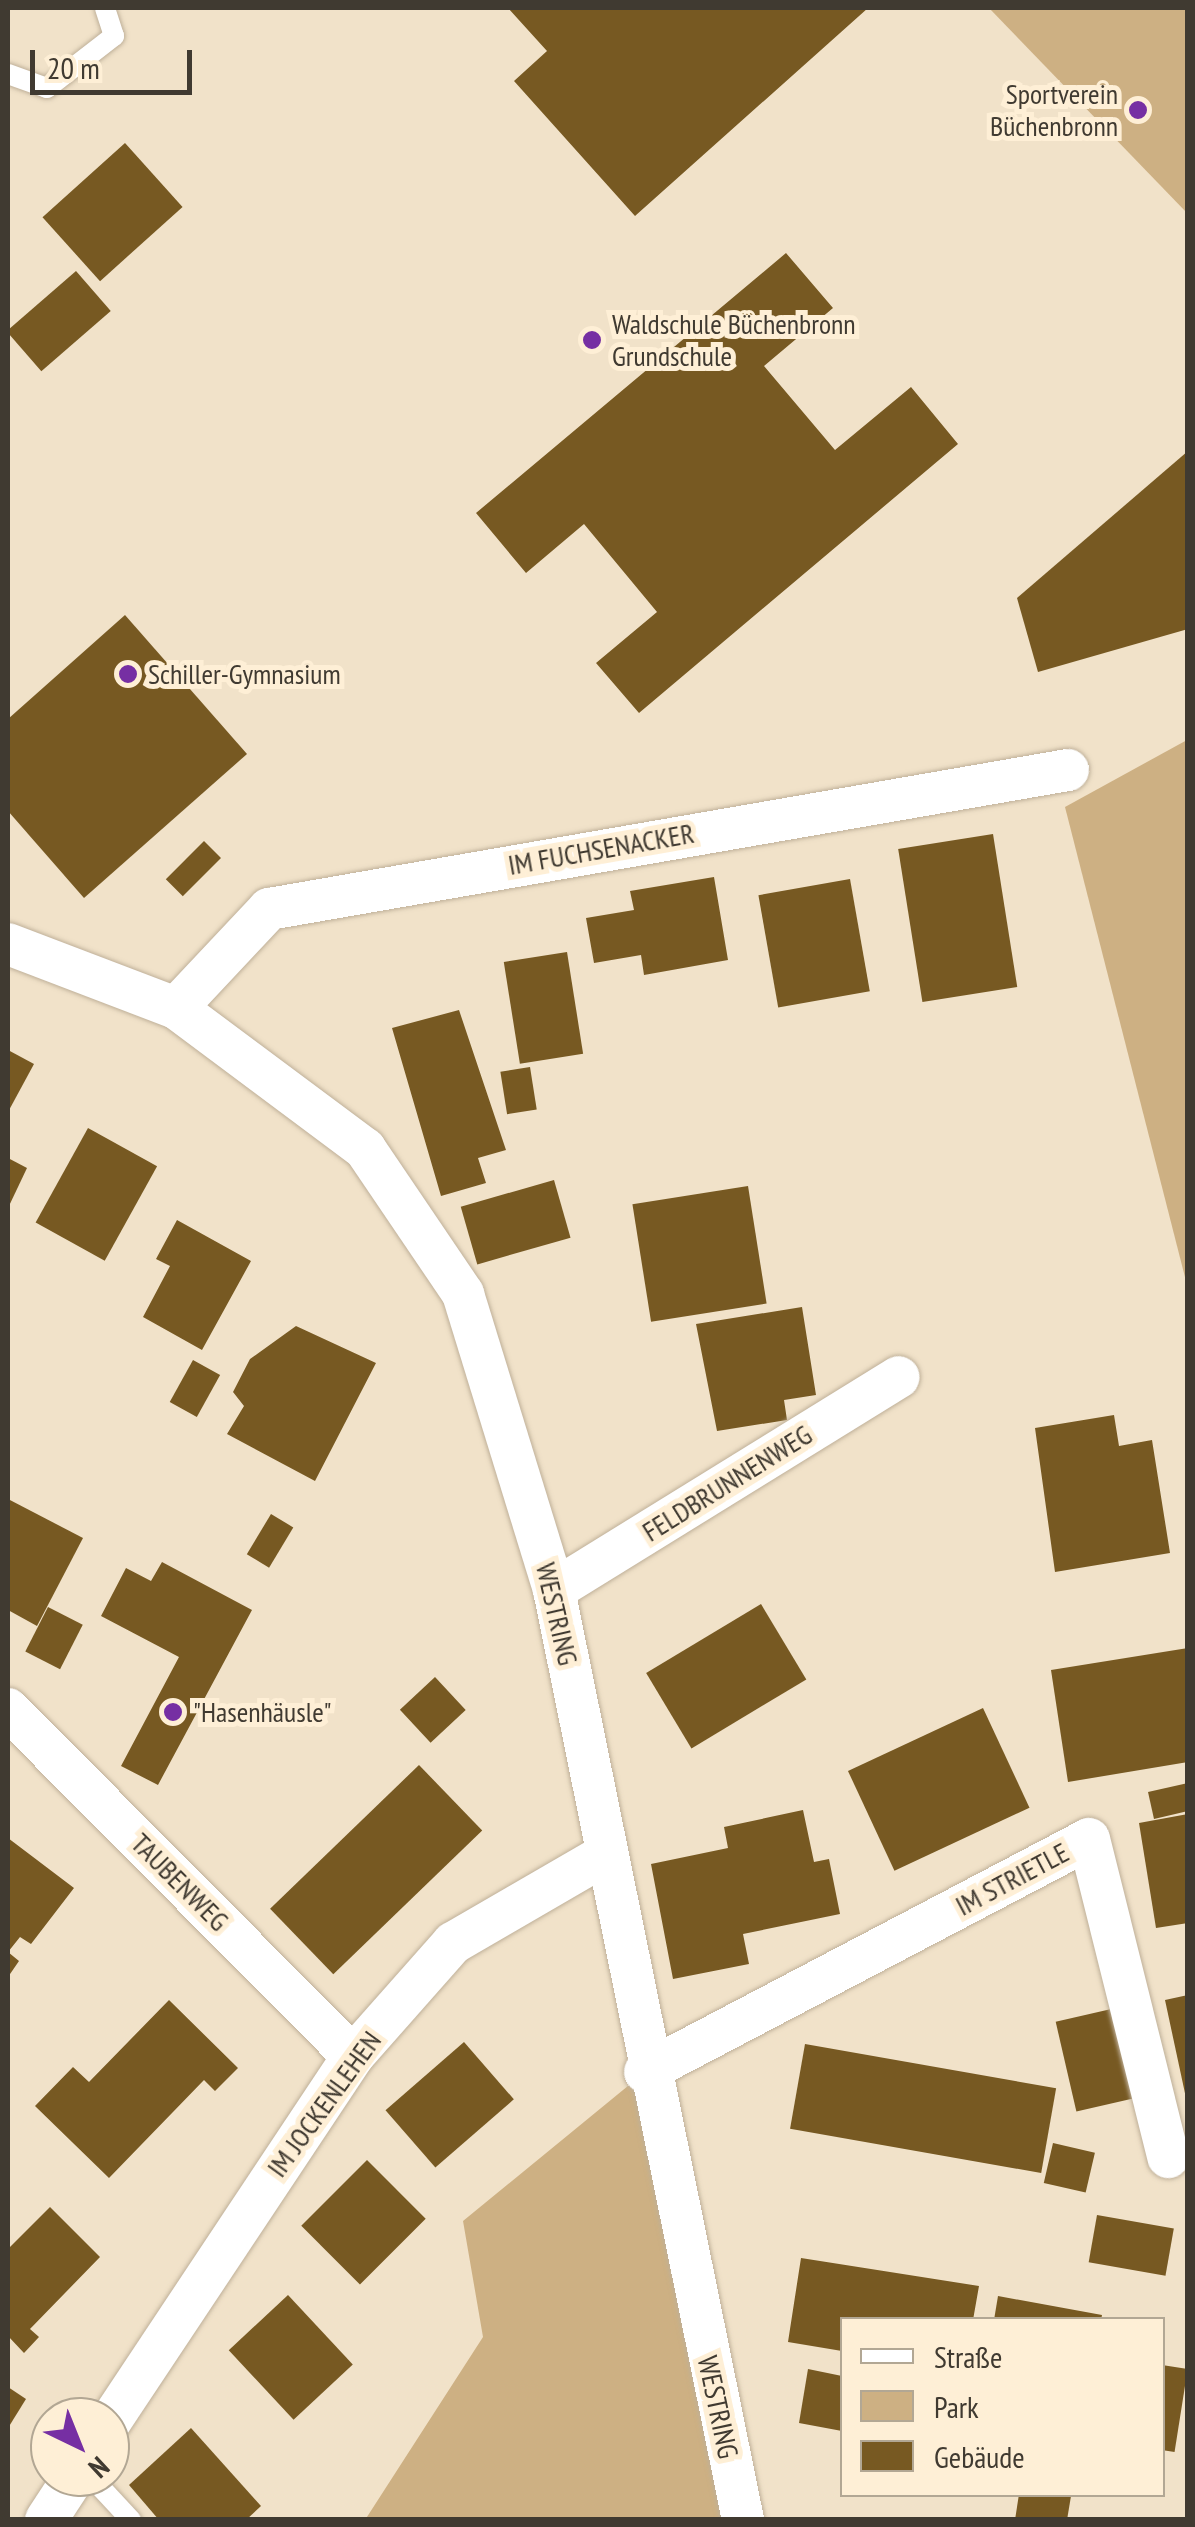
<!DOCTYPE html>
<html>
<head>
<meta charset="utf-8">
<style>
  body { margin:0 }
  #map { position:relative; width:1195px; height:2527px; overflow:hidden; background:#f1e2c9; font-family:"PT Sans Narrow",sans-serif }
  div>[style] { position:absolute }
  .green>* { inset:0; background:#cdb083 }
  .building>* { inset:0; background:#775922; transform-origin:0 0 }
  .roads { filter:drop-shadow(0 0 2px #bfb099) drop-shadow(0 0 2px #bfb099) }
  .service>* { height:20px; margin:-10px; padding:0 10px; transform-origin:10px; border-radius:10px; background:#fff }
  .minor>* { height:42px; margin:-21px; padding:0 21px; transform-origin:21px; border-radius:21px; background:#fff }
  .dots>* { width:28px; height:28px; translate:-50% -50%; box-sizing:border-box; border:5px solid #feefd6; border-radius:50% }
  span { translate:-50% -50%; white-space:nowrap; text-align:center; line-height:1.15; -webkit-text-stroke:10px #feefd6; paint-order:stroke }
  .poi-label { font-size:28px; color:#403a31 }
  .right { translate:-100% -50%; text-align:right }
  .left { translate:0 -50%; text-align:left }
  .street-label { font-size:28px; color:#403a31 }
  .frame { position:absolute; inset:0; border:10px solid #403a31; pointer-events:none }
  .legend { position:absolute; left:840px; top:2317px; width:325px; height:180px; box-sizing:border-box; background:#feefd6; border:2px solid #b2a794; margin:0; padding:12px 18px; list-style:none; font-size:30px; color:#403a31 }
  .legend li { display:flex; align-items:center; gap:20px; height:50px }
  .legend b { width:50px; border:2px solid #b2a794 }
  .north { position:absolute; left:30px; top:2397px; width:100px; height:100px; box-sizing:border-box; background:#feefd6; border:2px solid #b2a794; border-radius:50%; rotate:137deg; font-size:28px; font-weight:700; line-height:40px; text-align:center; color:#403a31 }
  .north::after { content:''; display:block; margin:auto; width:35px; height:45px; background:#762fa3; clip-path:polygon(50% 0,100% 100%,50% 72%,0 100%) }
  .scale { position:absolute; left:30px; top:50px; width:162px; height:45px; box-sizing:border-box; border:5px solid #403a31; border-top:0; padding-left:12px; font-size:30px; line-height:35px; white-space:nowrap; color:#403a31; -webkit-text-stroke:8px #feefd6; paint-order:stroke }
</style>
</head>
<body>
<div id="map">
  <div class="green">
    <div style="clip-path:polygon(989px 8px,1187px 8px,1187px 213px)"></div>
    <div style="clip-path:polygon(1187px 740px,1187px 1285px,1065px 807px)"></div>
    <div style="clip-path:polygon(645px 2072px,743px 2519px,365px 2520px,483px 2337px,463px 2221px)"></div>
  </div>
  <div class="building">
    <div style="clip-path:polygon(508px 8px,868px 8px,635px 216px,514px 81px,547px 51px)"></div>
    <div style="left:125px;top:143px;width:86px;height:111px;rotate:48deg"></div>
    <div style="clip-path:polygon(786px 253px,833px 308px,764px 366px,835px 450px,911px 387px,958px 444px,639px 713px,596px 663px,657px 612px,584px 524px,526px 573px,476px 513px)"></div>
    <div style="left:76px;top:271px;width:53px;height:92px;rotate:49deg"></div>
    <div style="clip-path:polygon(1188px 451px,1188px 629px,1038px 672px,1017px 598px)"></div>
    <div style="clip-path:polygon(125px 615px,247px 754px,84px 898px,8px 811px,8px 719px)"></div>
    <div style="left:993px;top:834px;width:155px;height:96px;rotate:81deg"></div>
    <div style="left:204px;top:841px;width:24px;height:54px;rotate:45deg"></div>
    <div style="clip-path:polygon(714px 877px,728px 960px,644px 975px,641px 955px,594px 963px,586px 918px,634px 910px,630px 891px)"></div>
    <div style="left:850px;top:879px;width:114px;height:93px;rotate:80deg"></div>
    <div style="left:567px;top:952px;width:103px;height:64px;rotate:81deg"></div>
    <div style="clip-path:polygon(459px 1010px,506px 1150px,478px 1158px,486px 1183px,441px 1196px,392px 1028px)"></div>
    <div style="clip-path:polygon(8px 1050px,34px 1064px,8px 1112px)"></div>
    <div style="left:530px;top:1067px;width:43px;height:30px;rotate:81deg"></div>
    <div style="left:88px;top:1128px;width:79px;height:108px;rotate:29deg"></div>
    <div style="clip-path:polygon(8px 1158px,27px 1168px,8px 1208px)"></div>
    <div style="left:554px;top:1180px;width:60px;height:97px;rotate:74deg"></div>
    <div style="left:748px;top:1186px;width:119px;height:117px;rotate:81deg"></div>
    <div style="clip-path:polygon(177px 1220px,251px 1261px,202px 1350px,143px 1317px,170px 1266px,156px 1259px)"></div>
    <div style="clip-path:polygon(802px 1307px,816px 1395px,784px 1400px,787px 1420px,717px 1431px,696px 1324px)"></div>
    <div style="clip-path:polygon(296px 1326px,376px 1363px,315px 1481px,227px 1434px,244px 1406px,233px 1392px,250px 1359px)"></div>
    <div style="left:193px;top:1360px;width:31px;height:48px;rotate:29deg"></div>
    <div style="clip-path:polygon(1114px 1415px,1119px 1446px,1152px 1440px,1170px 1553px,1055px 1572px,1035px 1428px)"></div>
    <div style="clip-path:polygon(8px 1499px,83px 1538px,37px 1626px,8px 1610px)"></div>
    <div style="left:271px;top:1514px;width:26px;height:47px;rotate:31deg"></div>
    <div style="clip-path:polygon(162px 1562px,252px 1610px,158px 1785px,121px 1766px,179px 1657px,101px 1616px,126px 1568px,151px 1581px)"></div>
    <div style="left:761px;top:1604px;width:88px;height:134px;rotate:59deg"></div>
    <div style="left:48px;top:1607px;width:39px;height:50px;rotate:27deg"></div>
    <div style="clip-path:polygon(1188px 1648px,1188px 1762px,1068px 1782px,1051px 1670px)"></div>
    <div style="left:435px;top:1677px;width:45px;height:48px;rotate:47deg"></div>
    <div style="left:983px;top:1708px;width:110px;height:149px;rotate:65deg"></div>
    <div style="left:419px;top:1765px;width:91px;height:207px;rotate:46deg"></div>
    <div style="clip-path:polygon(1188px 1783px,1188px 1811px,1154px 1819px,1148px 1792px)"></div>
    <div style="clip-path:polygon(803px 1810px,814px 1862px,829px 1859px,840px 1914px,743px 1934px,749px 1964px,673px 1979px,651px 1864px,728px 1848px,724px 1827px)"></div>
    <div style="clip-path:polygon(1188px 1814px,1188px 1923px,1156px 1928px,1139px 1823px)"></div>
    <div style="clip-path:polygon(8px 1838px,74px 1888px,31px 1944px,20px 1937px,8px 1952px,19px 1961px,8px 1977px)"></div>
    <div style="clip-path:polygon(1188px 1995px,1188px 2098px,1186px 2098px,1165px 2000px)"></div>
    <div style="clip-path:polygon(169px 2000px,238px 2068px,215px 2091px,204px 2080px,109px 2178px,35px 2106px,73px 2067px,89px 2082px)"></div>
    <div style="left:1120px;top:2007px;width:92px;height:66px;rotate:77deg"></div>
    <div style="left:464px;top:2042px;width:76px;height:104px;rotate:49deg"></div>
    <div style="left:805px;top:2044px;width:255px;height:86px;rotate:10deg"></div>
    <div style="left:1053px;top:2143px;width:43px;height:41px;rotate:13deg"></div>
    <div style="left:367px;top:2160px;width:83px;height:93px;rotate:45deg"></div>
    <div style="clip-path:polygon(50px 2207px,100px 2257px,30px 2329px,39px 2337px,24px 2353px,8px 2336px,8px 2249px)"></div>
    <div style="left:1097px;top:2215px;width:78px;height:48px;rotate:10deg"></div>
    <div style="clip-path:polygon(801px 2258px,979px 2286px,973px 2320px,842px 2320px,842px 2351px,788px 2342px)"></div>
    <div style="left:288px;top:2295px;width:95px;height:81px;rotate:47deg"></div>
    <div style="clip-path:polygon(998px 2296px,1102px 2315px,1101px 2320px,994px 2320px)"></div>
    <div style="left:1162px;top:2365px;width:26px;height:84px;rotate:9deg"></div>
    <div style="clip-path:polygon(808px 2369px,842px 2376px,842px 2431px,799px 2423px)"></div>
    <div style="clip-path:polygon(8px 2387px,26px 2399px,8px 2428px)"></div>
    <div style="clip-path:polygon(191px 2428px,261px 2506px,246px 2520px,159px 2520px,129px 2485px)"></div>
    <div style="clip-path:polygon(1019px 2494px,1071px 2496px,1067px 2520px,1015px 2520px)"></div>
  </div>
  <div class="roads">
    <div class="service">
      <div style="left:8px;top:74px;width:41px;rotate:19.7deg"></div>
      <div style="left:47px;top:88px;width:85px;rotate:-37.8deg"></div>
      <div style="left:114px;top:36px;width:29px;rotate:-108deg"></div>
      <div style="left:91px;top:2477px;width:59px;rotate:47.1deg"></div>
    </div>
    <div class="minor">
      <div style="left:8px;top:944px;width:180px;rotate:20.9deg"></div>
      <div style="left:176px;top:1008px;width:236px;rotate:36.7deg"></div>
      <div style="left:365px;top:1149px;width:175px;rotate:55.9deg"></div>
      <div style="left:463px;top:1294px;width:310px;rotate:72.9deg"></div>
      <div style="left:554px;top:1590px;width:949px;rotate:78.51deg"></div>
      <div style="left:176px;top:1008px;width:136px;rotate:-46.8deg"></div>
      <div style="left:269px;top:909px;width:811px;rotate:-9.87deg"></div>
      <div style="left:554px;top:1590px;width:405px;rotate:-31.7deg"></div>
      <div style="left:8px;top:1709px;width:489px;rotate:45.2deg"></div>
      <div style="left:645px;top:2072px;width:501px;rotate:-27.69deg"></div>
      <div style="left:1089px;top:1839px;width:328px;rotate:76deg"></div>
      <div style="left:110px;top:2422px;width:439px;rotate:-56.4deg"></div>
      <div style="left:353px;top:2056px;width:151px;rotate:-48.5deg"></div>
      <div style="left:453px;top:1943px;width:176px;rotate:-30.1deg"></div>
      <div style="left:46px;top:2520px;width:51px;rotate:-56.9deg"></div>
    </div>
  </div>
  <div class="dots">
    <div style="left:1138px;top:110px;background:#762fa3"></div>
    <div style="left:592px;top:340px;background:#762fa3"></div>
    <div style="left:128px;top:674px;background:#762fa3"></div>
    <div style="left:173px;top:1712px;background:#762fa3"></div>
  </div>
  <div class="poi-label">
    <span class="right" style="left:1118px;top:110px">Sportverein<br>Büchenbronn</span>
    <span class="left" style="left:612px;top:340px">Waldschule Büchenbronn<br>Grundschule</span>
    <span class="left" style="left:148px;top:674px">Schiller-Gymnasium</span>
    <span class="left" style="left:193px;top:1712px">"Hasenhäusle"</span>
  </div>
  <div class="street-label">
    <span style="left:601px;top:849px;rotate:-10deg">IM FUCHSENACKER</span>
    <span style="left:727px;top:1483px;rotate:-32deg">FELDBRUNNENWEG</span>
    <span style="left:557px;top:1614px;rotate:77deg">WESTRING</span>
    <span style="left:1012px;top:1879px;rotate:-28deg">IM STRIETLE</span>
    <span style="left:180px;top:1882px;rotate:45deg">TAUBENWEG</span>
    <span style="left:324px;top:2104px;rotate:-54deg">IM JOCKENLEHEN</span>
    <span style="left:718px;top:2407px;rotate:78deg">WESTRING</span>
  </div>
  <div class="frame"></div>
  <ul class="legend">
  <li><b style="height:12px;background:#fff"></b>Straße</li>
  <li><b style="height:28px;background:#cdb083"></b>Park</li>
  <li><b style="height:28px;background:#775922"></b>Gebäude</li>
  </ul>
  <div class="north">N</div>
  <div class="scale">20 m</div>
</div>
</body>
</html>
